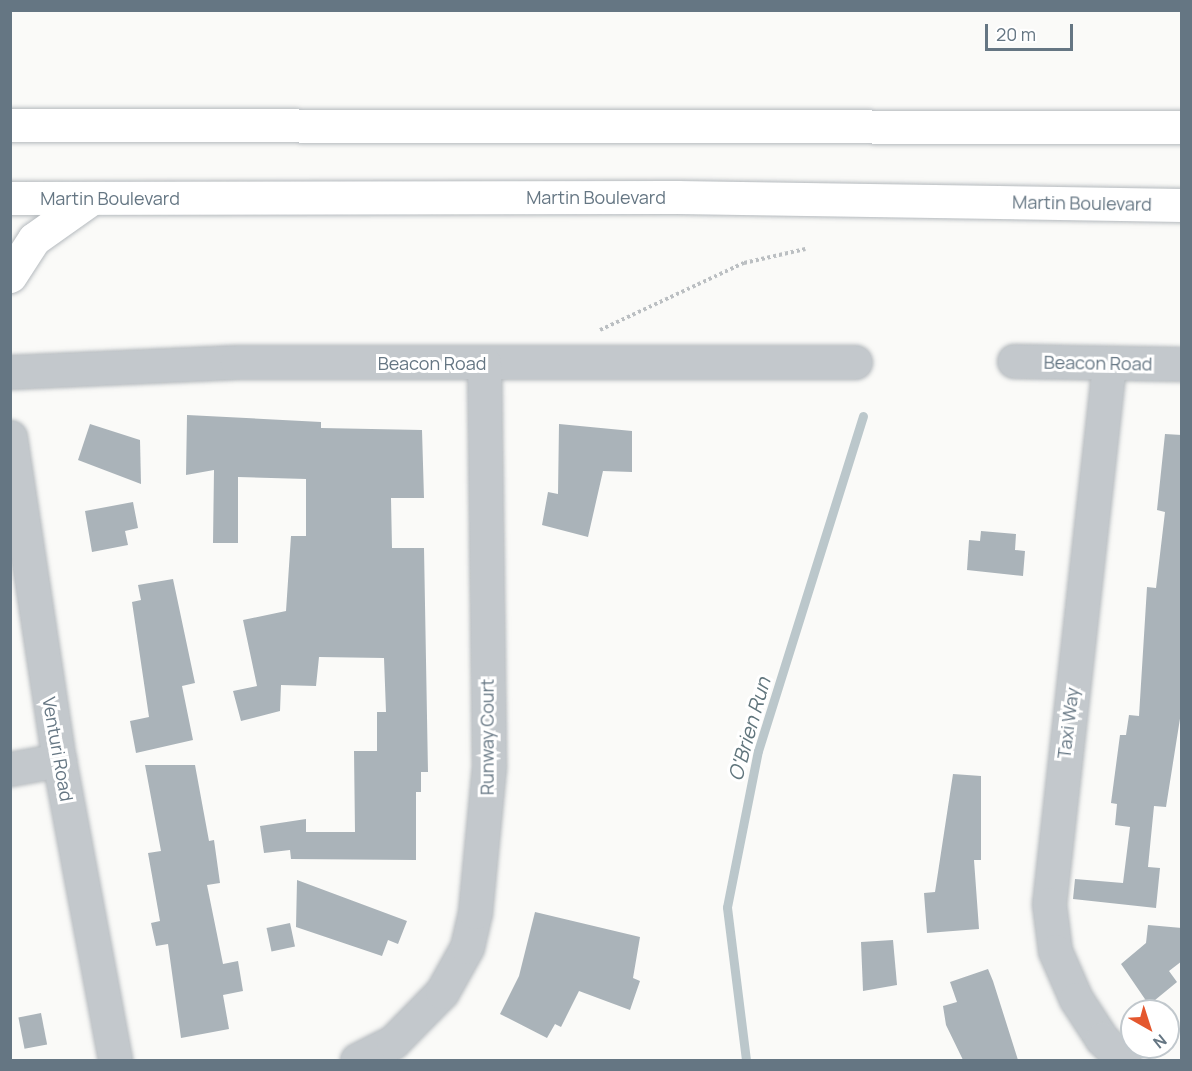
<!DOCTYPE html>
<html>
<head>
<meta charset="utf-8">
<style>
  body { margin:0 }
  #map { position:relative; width:1192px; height:1071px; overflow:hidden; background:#fafaf8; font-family:Manrope,sans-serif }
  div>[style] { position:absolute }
  .stream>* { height:9px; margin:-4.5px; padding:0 4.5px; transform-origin:4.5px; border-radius:4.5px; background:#bbc7cb }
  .building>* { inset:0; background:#aab3b9; transform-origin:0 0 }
  .path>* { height:4px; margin-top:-2px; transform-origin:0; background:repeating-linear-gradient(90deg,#bbbfc2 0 3px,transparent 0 6px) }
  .roads { filter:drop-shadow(0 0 2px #b5babe) drop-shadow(0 0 2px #b5babe) }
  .minor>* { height:33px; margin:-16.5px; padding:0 16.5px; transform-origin:16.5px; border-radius:16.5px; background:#c3c8cc }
  .major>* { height:33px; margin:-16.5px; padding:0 16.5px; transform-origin:16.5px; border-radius:16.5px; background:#fff }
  span { translate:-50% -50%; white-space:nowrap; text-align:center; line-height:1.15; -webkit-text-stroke:6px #fff; paint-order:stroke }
  .street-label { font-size:18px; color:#657683 }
  .water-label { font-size:20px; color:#60757c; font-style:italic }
  .frame { position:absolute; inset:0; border:12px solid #657683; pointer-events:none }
  .north { position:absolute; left:1120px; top:999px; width:60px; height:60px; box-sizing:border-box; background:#fff; border:2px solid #c1c8cd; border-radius:50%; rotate:141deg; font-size:16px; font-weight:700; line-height:24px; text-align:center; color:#657683 }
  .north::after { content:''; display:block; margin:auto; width:21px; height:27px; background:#e4572e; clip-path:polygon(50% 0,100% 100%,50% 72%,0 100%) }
  .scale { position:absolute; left:985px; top:24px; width:88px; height:27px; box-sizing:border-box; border:3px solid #657683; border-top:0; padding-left:8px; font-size:18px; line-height:21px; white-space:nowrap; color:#657683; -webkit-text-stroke:4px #fff; paint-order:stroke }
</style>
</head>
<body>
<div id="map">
  <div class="stream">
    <div style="left:746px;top:1060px;width:154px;rotate:-97.1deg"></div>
    <div style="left:727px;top:907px;width:159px;rotate:-78.8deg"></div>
    <div style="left:758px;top:751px;width:351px;rotate:-72.6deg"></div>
  </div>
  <div class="building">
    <div style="clip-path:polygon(187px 415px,321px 422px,321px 428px,422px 430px,424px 498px,391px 498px,392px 548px,424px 548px,428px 772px,421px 772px,421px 792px,416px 792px,416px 860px,291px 859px,290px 850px,264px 853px,260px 826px,306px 819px,306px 832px,355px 832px,354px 751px,377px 751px,377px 712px,386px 712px,384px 658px,319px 657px,316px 686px,281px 685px,280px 711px,241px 721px,233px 691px,257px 686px,243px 620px,286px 611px,291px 536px,306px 536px,306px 479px,238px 477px,238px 543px,213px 543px,214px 470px,186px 475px)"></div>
    <div style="clip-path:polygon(90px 424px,140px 440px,141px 484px,78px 460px)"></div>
    <div style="clip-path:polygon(559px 424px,632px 431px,632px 472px,603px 471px,588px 537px,542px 525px,548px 492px,558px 494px)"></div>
    <div style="clip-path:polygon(1165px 434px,1182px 435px,1182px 706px,1166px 807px,1154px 806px,1148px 867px,1160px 868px,1156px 908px,1073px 899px,1075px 879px,1123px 883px,1130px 827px,1115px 825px,1117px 804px,1111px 803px,1120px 735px,1126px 735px,1129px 715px,1139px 716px,1147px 587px,1156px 588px,1165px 512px,1157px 510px)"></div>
    <div style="clip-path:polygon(133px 502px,138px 528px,125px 531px,128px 545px,92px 552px,85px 511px)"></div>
    <div style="clip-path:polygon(981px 531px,1016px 534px,1015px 550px,1025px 551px,1023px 576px,967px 570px,969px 540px,980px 541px)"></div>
    <div style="clip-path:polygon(173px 579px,195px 683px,182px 686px,193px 740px,136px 753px,130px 721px,149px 717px,132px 602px,141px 600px,138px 585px)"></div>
    <div style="clip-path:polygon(145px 765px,195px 765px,209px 841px,214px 840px,220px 883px,207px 885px,223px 964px,238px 961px,243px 991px,223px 995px,229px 1029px,181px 1038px,168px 944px,156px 946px,151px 923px,160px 921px,148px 853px,161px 851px)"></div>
    <div style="clip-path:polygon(953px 774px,981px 776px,981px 860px,974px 860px,979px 929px,927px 933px,924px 893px,935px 892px)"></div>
    <div style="clip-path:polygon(297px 880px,407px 921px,398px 944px,388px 940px,382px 956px,296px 927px)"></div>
    <div style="clip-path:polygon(535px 912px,640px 937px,633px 978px,640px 981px,630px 1010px,579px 991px,561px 1027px,555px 1024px,547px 1038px,500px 1014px,519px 976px)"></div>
    <div style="left:290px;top:923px;width:24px;height:24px;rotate:78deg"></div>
    <div style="clip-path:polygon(1148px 925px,1182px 928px,1182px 961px,1169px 971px,1177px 982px,1149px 1005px,1121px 964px,1146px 943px)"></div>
    <div style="clip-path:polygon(893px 940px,897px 985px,863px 991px,861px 942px)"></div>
    <div style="clip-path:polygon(988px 969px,993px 981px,1018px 1060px,963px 1060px,946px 1025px,943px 1006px,957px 1002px,950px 982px)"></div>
    <div style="left:41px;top:1013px;width:32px;height:23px;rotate:79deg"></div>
  </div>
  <div class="path">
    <div style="left:600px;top:330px;width:159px;rotate:-25deg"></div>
    <div style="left:744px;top:263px;width:63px;rotate:-12.9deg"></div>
  </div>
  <div class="roads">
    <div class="minor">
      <div style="left:1014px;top:361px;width:168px;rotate:1deg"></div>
      <div style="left:1109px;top:365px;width:542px;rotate:96.35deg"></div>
      <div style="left:1049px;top:904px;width:47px;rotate:82.7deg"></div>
      <div style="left:1055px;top:951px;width:52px;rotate:66.4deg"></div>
      <div style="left:1076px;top:999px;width:48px;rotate:57deg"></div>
      <div style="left:1102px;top:1039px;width:30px;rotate:44deg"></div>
      <div style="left:10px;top:372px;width:227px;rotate:-2.5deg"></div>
      <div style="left:237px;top:362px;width:618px"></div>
      <div style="left:10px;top:437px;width:327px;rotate:81.4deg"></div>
      <div style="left:59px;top:760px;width:305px;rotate:79.4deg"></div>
      <div style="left:10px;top:769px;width:50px;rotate:-10.4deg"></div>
      <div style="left:357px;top:1060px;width:40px;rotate:-26.6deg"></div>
      <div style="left:393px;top:1042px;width:70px;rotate:-45.6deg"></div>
      <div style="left:442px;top:992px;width:51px;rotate:-60.9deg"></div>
      <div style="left:467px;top:947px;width:36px;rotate:-77deg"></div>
      <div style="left:475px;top:912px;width:147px;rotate:-84.5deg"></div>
      <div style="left:489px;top:766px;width:403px;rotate:-90.7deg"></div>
    </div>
    <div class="major">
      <div style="left:10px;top:125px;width:1172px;rotate:0.1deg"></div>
      <div style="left:10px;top:198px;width:667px;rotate:-0.09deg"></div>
      <div style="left:677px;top:197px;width:505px;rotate:0.91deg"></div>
      <div style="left:10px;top:276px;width:44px;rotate:-57deg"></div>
      <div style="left:34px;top:239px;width:71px;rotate:-35.3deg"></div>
    </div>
  </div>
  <div class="street-label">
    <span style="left:596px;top:197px">Martin Boulevard</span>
    <span style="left:110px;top:198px">Martin Boulevard</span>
    <span style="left:1082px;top:203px;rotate:1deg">Martin Boulevard</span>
    <span style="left:432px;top:363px">Beacon Road</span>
    <span style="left:1098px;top:363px;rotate:1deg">Beacon Road</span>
    <span style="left:1068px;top:723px;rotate:-83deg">Taxi Way</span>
    <span style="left:487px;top:737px;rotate:-90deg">Runway Court</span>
    <span style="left:58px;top:749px;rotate:80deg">Venturi Road</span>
  </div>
  <div class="water-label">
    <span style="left:749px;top:729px;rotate:-74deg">O'Brien Run</span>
  </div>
  <div class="frame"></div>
  <div class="north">N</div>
  <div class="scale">20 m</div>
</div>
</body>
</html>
